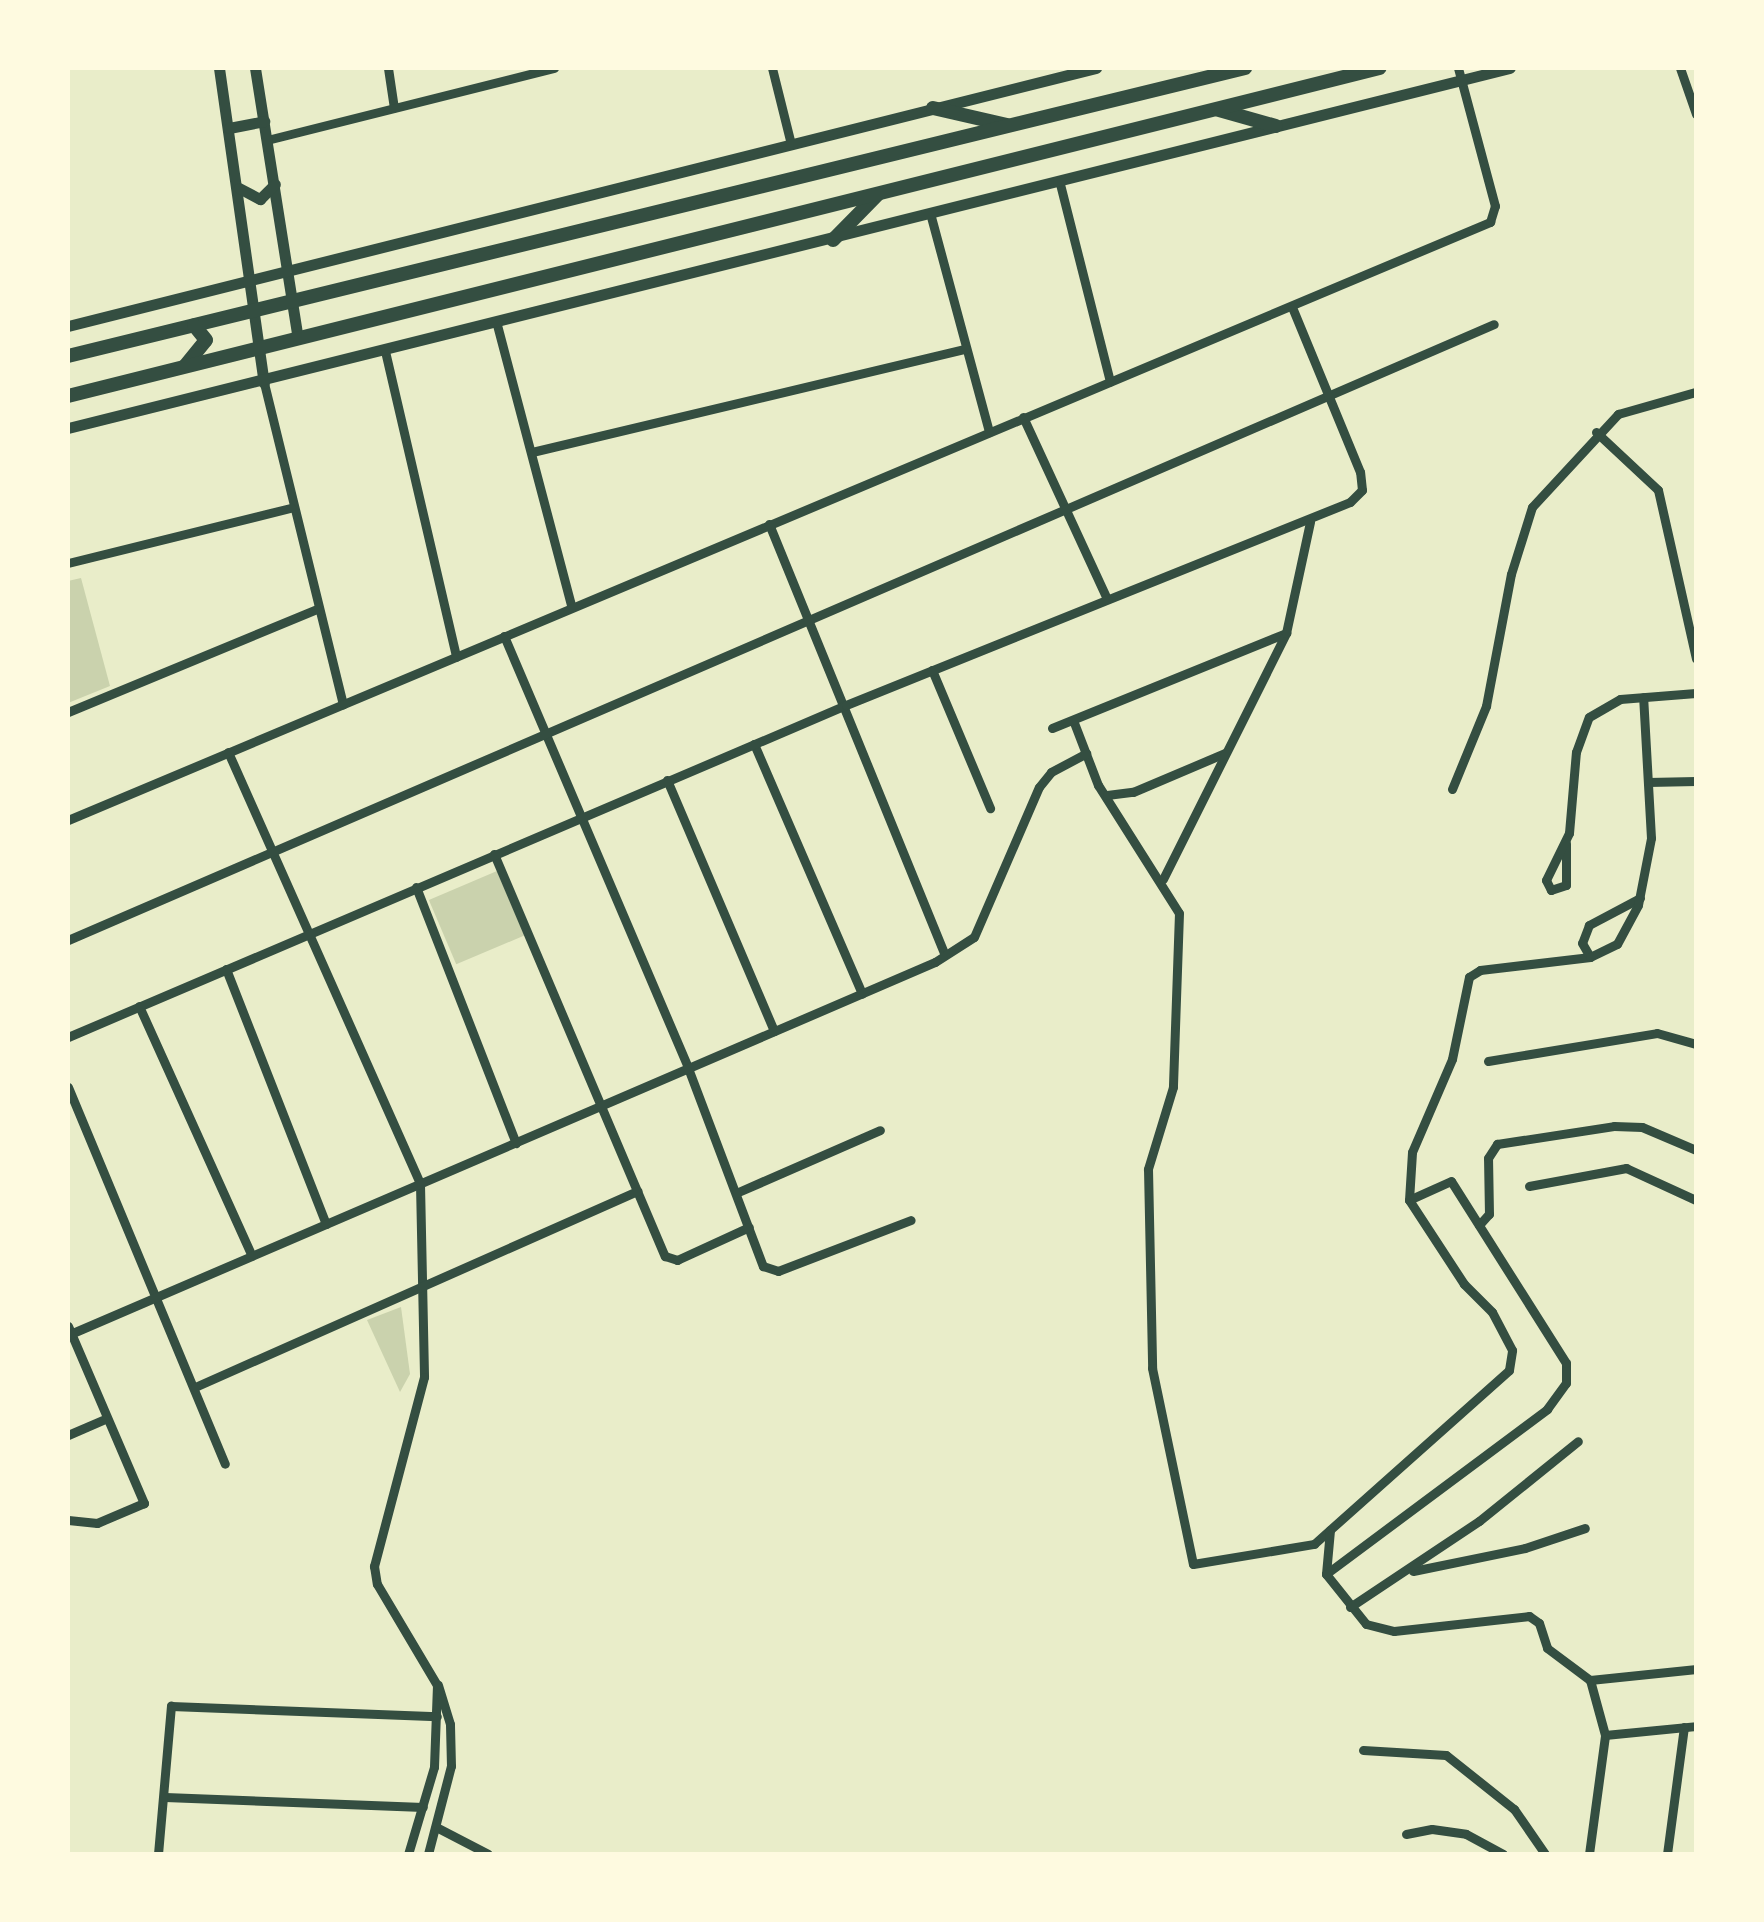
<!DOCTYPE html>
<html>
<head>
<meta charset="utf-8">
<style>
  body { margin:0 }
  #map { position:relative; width:1764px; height:1922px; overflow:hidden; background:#e9edc9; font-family:Arial,sans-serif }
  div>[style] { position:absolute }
  .green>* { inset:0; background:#cad2ad; transform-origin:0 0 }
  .minor>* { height:9px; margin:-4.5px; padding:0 4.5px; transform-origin:4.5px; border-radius:4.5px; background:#344e41 }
  .tertiary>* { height:11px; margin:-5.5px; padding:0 5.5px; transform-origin:5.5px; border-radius:5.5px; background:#344e41 }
  .primary>* { height:14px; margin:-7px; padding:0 7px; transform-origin:7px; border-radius:7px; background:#344e41 }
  span { translate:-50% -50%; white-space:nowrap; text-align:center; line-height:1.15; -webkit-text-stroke:8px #fefae0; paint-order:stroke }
  .frame { position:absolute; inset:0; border:70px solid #fefae0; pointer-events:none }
</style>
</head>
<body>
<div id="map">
  <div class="green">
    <div style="clip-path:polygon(81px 578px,110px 686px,68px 703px,68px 581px)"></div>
    <div style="left:497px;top:871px;width:70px;height:74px;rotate:67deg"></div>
    <div style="clip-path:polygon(401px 1307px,410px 1374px,400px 1392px,367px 1320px)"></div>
  </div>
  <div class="minor">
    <div style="left:388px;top:68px;width:40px;rotate:81.5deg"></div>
    <div style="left:772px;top:68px;width:78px;rotate:76deg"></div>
    <div style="left:1680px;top:68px;width:49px;rotate:70.8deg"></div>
    <div style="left:267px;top:140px;width:296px;rotate:-14.1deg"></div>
    <div style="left:1059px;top:180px;width:208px;rotate:75.8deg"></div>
    <div style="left:930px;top:213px;width:227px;rotate:74.9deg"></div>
    <div style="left:496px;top:321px;width:294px;rotate:75.2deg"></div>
    <div style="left:385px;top:351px;width:314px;rotate:76.9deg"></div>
    <div style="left:264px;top:383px;width:331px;rotate:76.2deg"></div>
    <div style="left:1023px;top:417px;width:200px;rotate:65.2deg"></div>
    <div style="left:1596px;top:432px;width:85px;rotate:43.1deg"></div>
    <div style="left:1658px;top:490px;width:173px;rotate:77.3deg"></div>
    <div style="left:532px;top:452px;width:446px;rotate:-13.4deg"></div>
    <div style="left:769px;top:524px;width:463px;rotate:67.8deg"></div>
    <div style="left:68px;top:563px;width:230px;rotate:-13.9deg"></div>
    <div style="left:504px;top:636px;width:470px;rotate:66.9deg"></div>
    <div style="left:688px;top:1068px;width:212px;rotate:69.3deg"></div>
    <div style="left:763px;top:1266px;width:16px;rotate:18deg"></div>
    <div style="left:778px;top:1271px;width:142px;rotate:-21deg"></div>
    <div style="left:932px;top:670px;width:150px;rotate:67.2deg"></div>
    <div style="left:68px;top:712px;width:269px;rotate:-22.5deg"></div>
    <div style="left:1073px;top:720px;width:70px;rotate:69deg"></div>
    <div style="left:1098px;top:785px;width:151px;rotate:57.7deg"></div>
    <div style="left:1179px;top:913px;width:174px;rotate:92deg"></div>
    <div style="left:1173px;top:1087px;width:86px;rotate:107deg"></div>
    <div style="left:1148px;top:1169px;width:199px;rotate:88.8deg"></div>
    <div style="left:1152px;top:1368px;width:200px;rotate:78.2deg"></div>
    <div style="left:1193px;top:1564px;width:123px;rotate:-9.4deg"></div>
    <div style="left:1314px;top:1544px;width:261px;rotate:-41.7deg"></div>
    <div style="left:1509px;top:1370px;width:20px;rotate:-81deg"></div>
    <div style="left:1512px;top:1350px;width:43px;rotate:-117.8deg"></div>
    <div style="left:1492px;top:1312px;width:40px;rotate:-135deg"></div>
    <div style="left:1464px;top:1284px;width:100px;rotate:-123.2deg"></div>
    <div style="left:1409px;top:1200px;width:48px;rotate:-86.4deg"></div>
    <div style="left:1412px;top:1152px;width:101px;rotate:-66.7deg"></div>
    <div style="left:1452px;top:1059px;width:84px;rotate:-78.3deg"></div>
    <div style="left:1469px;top:977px;width:13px;rotate:-32deg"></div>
    <div style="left:1480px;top:970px;width:111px;rotate:-6.7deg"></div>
    <div style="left:1052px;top:728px;width:253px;rotate:-22.1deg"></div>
    <div style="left:754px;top:744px;width:272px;rotate:66.6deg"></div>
    <div style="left:228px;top:752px;width:473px;rotate:66deg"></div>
    <div style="left:420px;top:1184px;width:193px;rotate:88.8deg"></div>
    <div style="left:424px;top:1377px;width:196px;rotate:104.8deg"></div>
    <div style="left:374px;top:1566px;width:18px;rotate:81deg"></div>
    <div style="left:377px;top:1584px;width:117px;rotate:59.3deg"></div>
    <div style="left:437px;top:1685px;width:82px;rotate:92.1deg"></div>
    <div style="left:434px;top:1767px;width:91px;rotate:106.6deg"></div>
    <div style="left:667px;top:780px;width:273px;rotate:66.9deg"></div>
    <div style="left:1648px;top:782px;width:48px;rotate:-1.2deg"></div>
    <div style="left:1452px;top:789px;width:90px;rotate:-67.7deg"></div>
    <div style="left:1486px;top:706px;width:134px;rotate:-79.3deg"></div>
    <div style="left:1511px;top:574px;width:70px;rotate:-72.6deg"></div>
    <div style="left:1532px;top:507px;width:127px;rotate:-47.2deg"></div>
    <div style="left:1618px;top:414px;width:81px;rotate:-15.8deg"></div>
    <div style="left:1107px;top:795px;width:26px;rotate:-7deg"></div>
    <div style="left:1133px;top:792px;width:100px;rotate:-23deg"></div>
    <div style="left:68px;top:820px;width:1543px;rotate:-22.81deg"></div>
    <div style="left:1490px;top:222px;width:17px;rotate:-73deg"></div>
    <div style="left:1495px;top:206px;width:143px;rotate:-105deg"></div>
    <div style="left:1566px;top:843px;width:42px;rotate:90deg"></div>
    <div style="left:1566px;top:885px;width:16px;rotate:162deg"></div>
    <div style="left:1551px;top:890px;width:11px;rotate:-117deg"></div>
    <div style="left:1546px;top:880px;width:52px;rotate:-63.9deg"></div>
    <div style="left:1569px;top:833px;width:81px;rotate:-85.1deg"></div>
    <div style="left:1576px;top:752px;width:37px;rotate:-70deg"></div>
    <div style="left:1589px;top:717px;width:36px;rotate:-30deg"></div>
    <div style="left:1620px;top:699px;width:76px;rotate:-4.5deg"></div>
    <div style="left:494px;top:854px;width:437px;rotate:67deg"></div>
    <div style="left:665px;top:1256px;width:13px;rotate:18deg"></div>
    <div style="left:677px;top:1260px;width:79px;rotate:-24.6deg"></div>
    <div style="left:1163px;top:879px;width:275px;rotate:-63.4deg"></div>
    <div style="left:1286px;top:633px;width:114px;rotate:-77.8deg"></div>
    <div style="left:416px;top:887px;width:275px;rotate:68.7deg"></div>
    <div style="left:1640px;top:898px;width:58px;rotate:152.1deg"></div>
    <div style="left:1589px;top:925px;width:19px;rotate:111deg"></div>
    <div style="left:1582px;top:943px;width:16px;rotate:60deg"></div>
    <div style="left:1590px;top:957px;width:30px;rotate:-26deg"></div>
    <div style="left:1617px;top:944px;width:44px;rotate:-61.7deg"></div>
    <div style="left:1638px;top:905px;width:68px;rotate:-79deg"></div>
    <div style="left:1651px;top:838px;width:141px;rotate:-93.2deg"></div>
    <div style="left:68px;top:940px;width:1553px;rotate:-23.36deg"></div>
    <div style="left:226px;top:969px;width:274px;rotate:68.6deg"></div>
    <div style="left:139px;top:1006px;width:274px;rotate:65.7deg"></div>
    <div style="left:68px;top:1037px;width:846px;rotate:-23.11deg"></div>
    <div style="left:846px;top:705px;width:543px;rotate:-21.94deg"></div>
    <div style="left:1350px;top:502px;width:17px;rotate:-45deg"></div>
    <div style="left:1362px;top:490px;width:18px;rotate:-96deg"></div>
    <div style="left:1360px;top:472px;width:178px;rotate:-112.4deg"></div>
    <div style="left:1488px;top:1061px;width:171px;rotate:-9.4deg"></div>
    <div style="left:1657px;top:1033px;width:41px;rotate:15.8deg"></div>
    <div style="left:68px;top:1087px;width:408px;rotate:67.4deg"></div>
    <div style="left:1529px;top:1186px;width:99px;rotate:-10.5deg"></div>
    <div style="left:1626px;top:1168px;width:77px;rotate:24.6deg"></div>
    <div style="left:736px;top:1193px;width:157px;rotate:-23.6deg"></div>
    <div style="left:1479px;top:1225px;width:15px;rotate:-48deg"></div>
    <div style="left:1489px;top:1214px;width:56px;rotate:-91deg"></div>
    <div style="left:1488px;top:1158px;width:17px;rotate:-57deg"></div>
    <div style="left:1497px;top:1144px;width:118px;rotate:-8.7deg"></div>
    <div style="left:1614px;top:1126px;width:28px;rotate:2deg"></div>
    <div style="left:1642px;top:1127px;width:59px;rotate:23.1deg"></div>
    <div style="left:68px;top:1326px;width:193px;rotate:66.8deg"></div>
    <div style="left:144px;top:1503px;width:51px;rotate:156.9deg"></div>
    <div style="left:97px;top:1523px;width:29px;rotate:-174deg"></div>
    <div style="left:68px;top:1335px;width:944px;rotate:-23.28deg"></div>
    <div style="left:935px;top:962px;width:46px;rotate:-32.7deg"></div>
    <div style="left:974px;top:937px;width:163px;rotate:-66.6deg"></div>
    <div style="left:1039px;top:787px;width:19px;rotate:-51deg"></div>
    <div style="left:1051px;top:772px;width:40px;rotate:-28deg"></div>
    <div style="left:195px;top:1387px;width:484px;rotate:-23.9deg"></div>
    <div style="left:68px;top:1435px;width:40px;rotate:-23.4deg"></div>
    <div style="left:1330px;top:1530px;width:44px;rotate:95.2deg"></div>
    <div style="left:1326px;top:1574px;width:64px;rotate:51.3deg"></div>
    <div style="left:1366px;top:1624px;width:29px;rotate:14deg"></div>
    <div style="left:1394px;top:1631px;width:136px;rotate:-6.3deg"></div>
    <div style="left:1529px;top:1616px;width:12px;rotate:35deg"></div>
    <div style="left:1539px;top:1623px;width:26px;rotate:72deg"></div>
    <div style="left:1547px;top:1648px;width:54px;rotate:36.7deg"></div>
    <div style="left:1590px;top:1680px;width:57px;rotate:74.7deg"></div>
    <div style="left:1413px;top:1571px;width:114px;rotate:-11.6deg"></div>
    <div style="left:1525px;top:1548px;width:63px;rotate:-18.4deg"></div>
    <div style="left:1326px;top:1574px;width:276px;rotate:-36.7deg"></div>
    <div style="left:1547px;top:1409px;width:32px;rotate:-54deg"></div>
    <div style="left:1566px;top:1383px;width:20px;rotate:-90deg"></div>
    <div style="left:1566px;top:1363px;width:215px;rotate:-122.3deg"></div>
    <div style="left:1451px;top:1181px;width:46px;rotate:155.7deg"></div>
    <div style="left:1350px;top:1607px;width:155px;rotate:-33.7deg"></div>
    <div style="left:1479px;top:1521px;width:127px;rotate:-38.9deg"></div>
    <div style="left:1590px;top:1680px;width:107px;rotate:-5.9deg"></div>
    <div style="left:1363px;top:1750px;width:83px;rotate:3.4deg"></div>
    <div style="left:1446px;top:1755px;width:87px;rotate:38.5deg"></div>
    <div style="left:1514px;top:1809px;width:55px;rotate:55.4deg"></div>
    <div style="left:165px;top:1797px;width:258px;rotate:2.2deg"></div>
    <div style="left:438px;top:1828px;width:56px;rotate:27.5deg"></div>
    <div style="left:1406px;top:1834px;width:26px;rotate:-11deg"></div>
    <div style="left:1432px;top:1829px;width:34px;rotate:8deg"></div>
    <div style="left:1466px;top:1834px;width:42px;rotate:28.4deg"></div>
    <div style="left:158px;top:1854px;width:149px;rotate:-85deg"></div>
    <div style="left:171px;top:1706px;width:266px;rotate:2.2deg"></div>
    <div style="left:428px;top:1854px;width:91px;rotate:-75.4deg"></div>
    <div style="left:451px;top:1766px;width:42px;rotate:-91.4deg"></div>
    <div style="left:450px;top:1724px;width:41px;rotate:-107.1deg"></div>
    <div style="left:1589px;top:1854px;width:120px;rotate:-82.3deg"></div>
    <div style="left:1605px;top:1735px;width:91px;rotate:-5.6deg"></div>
    <div style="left:1667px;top:1854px;width:128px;rotate:-82.4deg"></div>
  </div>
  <div class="tertiary">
    <div style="left:219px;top:68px;width:318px;rotate:81.9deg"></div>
    <div style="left:255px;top:68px;width:274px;rotate:81deg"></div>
    <div style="left:229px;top:128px;width:36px;rotate:-11deg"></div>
    <div style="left:239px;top:188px;width:24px;rotate:28deg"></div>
    <div style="left:260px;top:199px;width:21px;rotate:-45deg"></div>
    <div style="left:68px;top:326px;width:1060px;rotate:-14.09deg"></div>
    <div style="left:68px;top:428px;width:1486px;rotate:-14.02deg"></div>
  </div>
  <div class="primary">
    <div style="left:933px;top:108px;width:76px;rotate:12.9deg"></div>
    <div style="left:1219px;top:110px;width:59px;rotate:15.7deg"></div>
    <div style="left:833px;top:240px;width:64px;rotate:-45.6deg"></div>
    <div style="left:68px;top:356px;width:1212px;rotate:-13.75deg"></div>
    <div style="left:185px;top:366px;width:33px;rotate:-51deg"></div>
    <div style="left:206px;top:340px;width:19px;rotate:-129deg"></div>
    <div style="left:68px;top:396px;width:1352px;rotate:-14.04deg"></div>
  </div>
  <div class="frame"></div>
</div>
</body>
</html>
